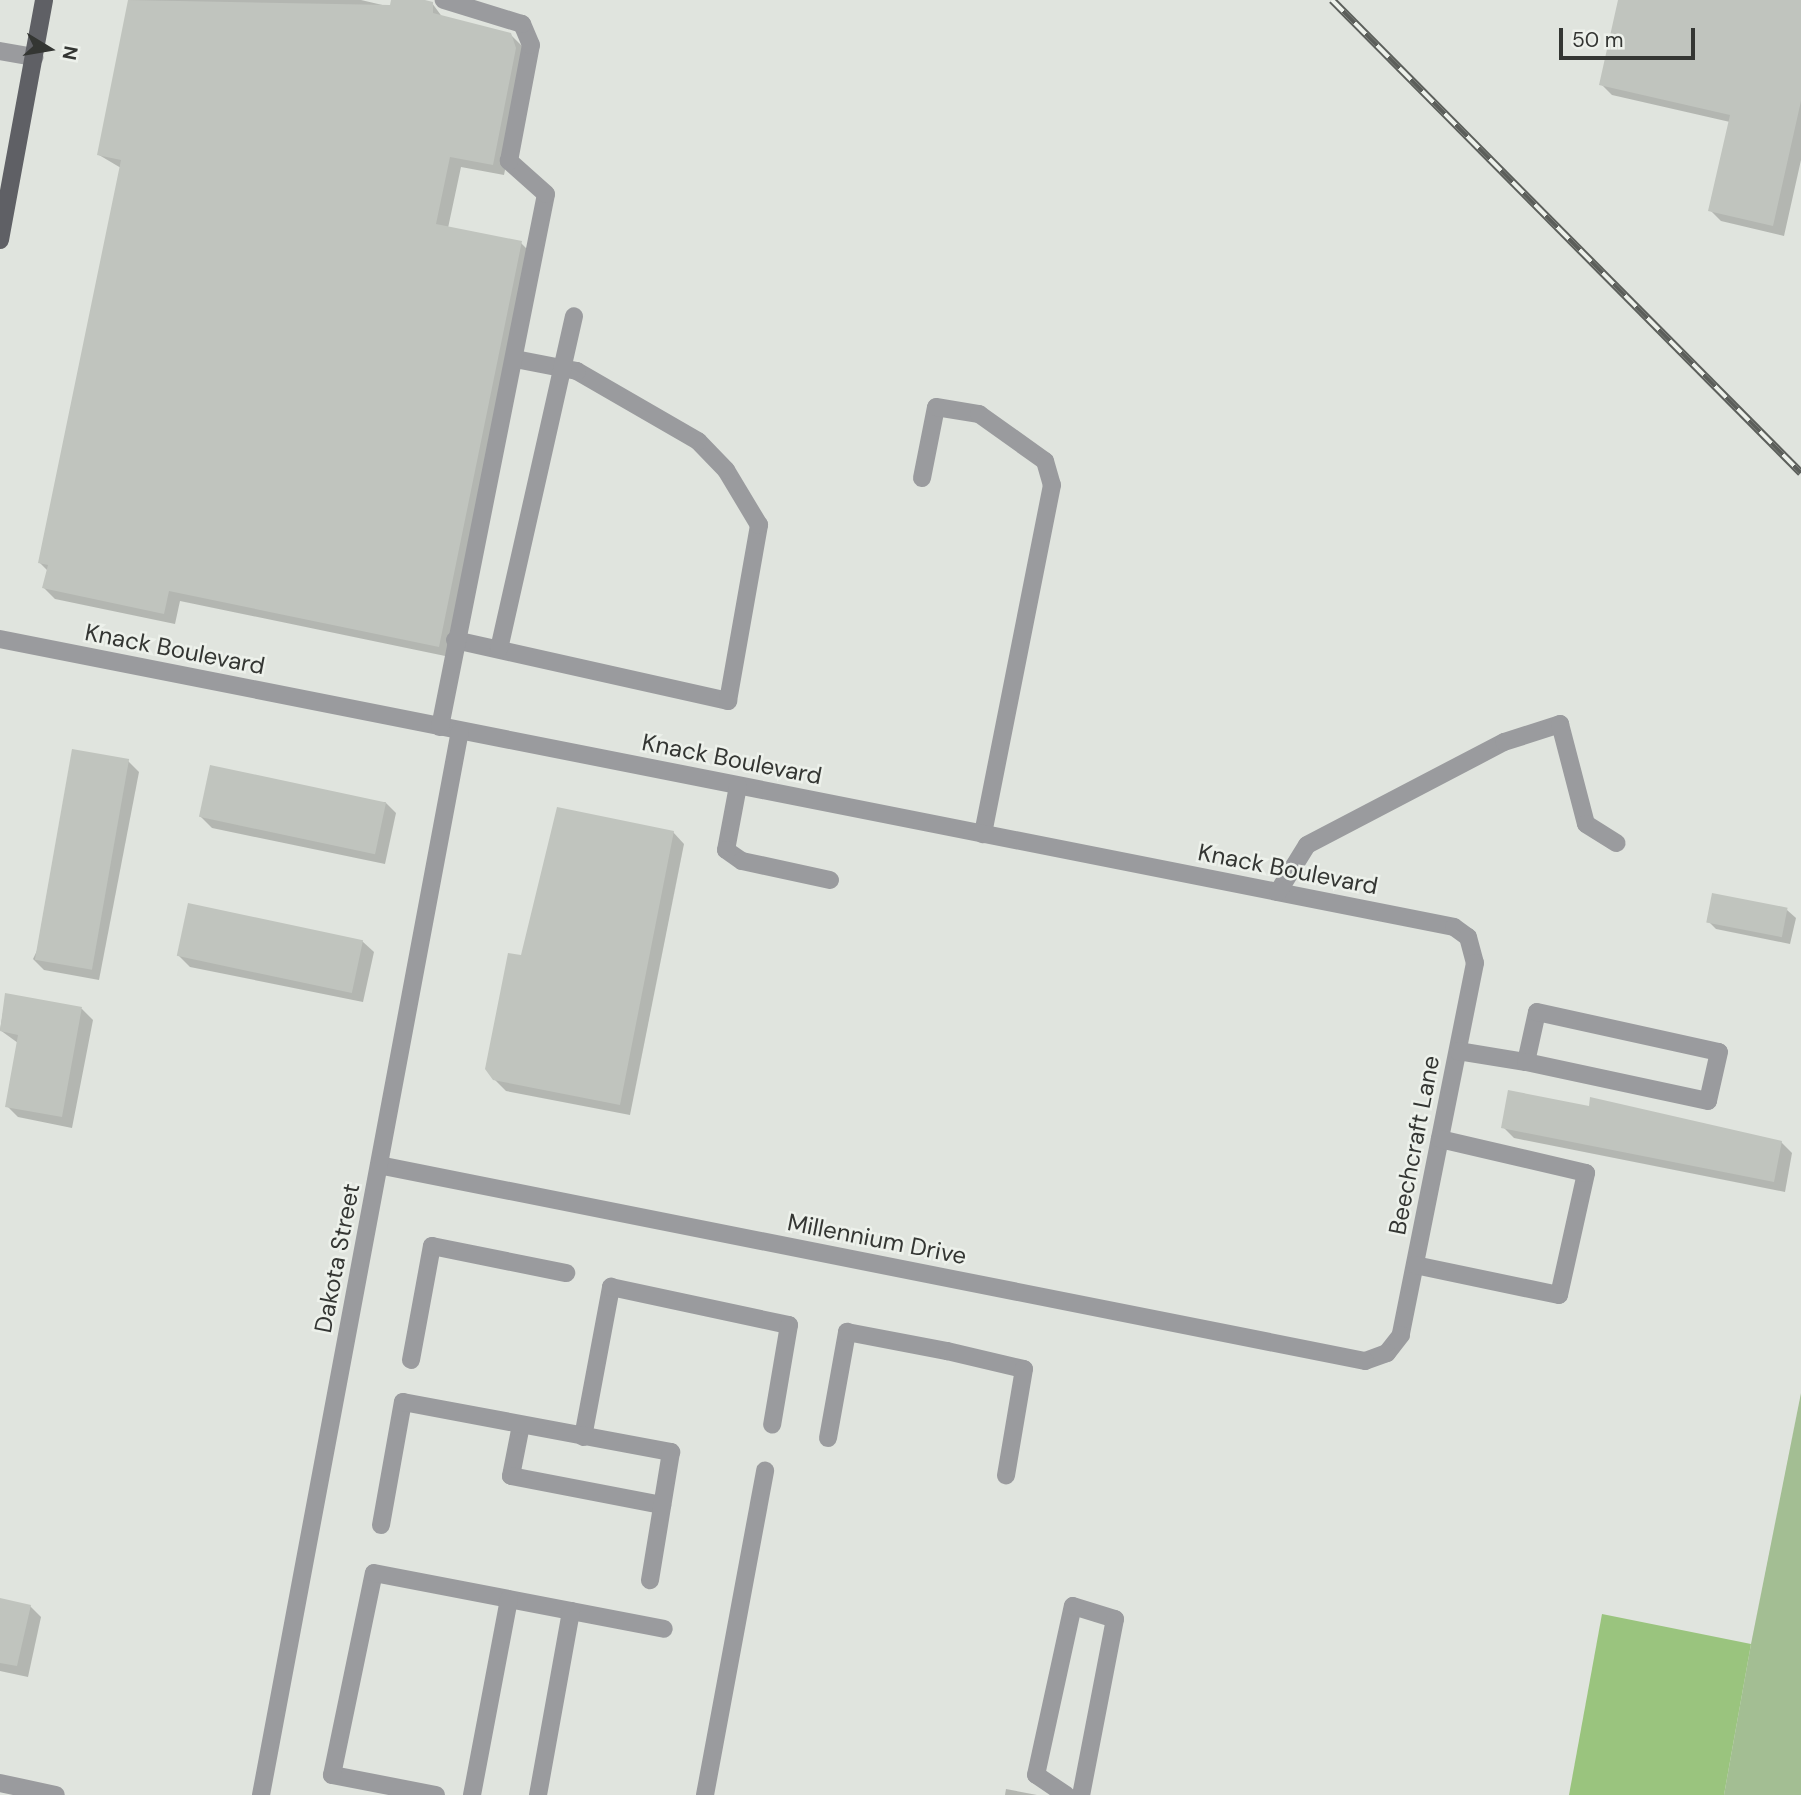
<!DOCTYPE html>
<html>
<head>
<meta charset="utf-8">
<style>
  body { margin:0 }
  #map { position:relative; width:1801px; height:1795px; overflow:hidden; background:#e0e4de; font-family:"DM Sans",sans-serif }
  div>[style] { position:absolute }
  .green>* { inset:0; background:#a3be93 }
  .forest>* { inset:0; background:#9ac47e }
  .shadow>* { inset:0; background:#0003 }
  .building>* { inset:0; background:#c0c4be; transform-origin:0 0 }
  .minor>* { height:18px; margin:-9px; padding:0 9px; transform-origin:9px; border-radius:9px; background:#9a9b9e }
  .major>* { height:18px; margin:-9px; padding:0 9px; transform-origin:9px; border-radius:9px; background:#5f6065 }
  .rail>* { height:8px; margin-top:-4px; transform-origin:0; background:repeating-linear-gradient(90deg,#edf1eb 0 16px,#5c5f5b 0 32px); box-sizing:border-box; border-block:2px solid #5c5f5b }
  span { translate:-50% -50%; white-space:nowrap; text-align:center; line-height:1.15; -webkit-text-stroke:5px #edf1eb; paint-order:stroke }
  .street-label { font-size:24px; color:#343633 }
  .north { position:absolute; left:14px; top:14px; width:70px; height:70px; -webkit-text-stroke:5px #edf1eb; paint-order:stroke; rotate:101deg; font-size:19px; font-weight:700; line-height:28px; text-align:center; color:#343633 }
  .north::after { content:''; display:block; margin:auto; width:24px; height:32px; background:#343633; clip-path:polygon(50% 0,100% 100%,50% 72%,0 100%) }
  .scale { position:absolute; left:1559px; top:28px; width:136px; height:32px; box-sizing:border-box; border:4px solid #343633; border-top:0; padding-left:9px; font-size:21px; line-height:24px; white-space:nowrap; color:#343633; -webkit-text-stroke:5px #edf1eb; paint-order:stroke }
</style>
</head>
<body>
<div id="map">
  <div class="green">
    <div style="clip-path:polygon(1801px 1393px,1801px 1795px,1724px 1795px,1751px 1644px)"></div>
  </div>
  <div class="forest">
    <div style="clip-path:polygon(1602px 1614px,1751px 1644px,1724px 1795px,1569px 1795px)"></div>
  </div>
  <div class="shadow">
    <div style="clip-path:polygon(130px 0,361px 0,391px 7px,393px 0,416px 0,432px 3px,443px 18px,510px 34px,522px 46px,527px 60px,504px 175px,461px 167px,448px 228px,521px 243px,532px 254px,450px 657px,180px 601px,175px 624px,55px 599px,44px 588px,48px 571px,39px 562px,121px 168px,99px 155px)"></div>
    <div style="clip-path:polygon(1619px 0,1801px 0,1801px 160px,1784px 236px,1721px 221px,1710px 210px,1730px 122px,1612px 95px,1601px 84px)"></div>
    <div style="clip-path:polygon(128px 761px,139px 772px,99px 980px,44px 970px,33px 959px)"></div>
    <div style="clip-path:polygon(385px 802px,396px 813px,385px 864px,212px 828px,201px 817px)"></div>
    <div style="clip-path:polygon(673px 832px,684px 844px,630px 1115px,506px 1091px,494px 1079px,522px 957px)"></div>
    <div style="clip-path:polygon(1787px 910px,1796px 918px,1790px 944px,1716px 929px,1708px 921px)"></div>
    <div style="clip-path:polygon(362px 941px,374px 952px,363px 1002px,190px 967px,179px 956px)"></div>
    <div style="clip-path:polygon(6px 995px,82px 1009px,93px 1020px,72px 1128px,18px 1117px,7px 1106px,18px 1043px,0 1030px)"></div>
    <div style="clip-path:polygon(1503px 1127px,1781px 1142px,1792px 1153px,1785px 1192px,1514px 1138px)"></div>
    <div style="clip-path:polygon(0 1600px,30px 1606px,41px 1617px,28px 1677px,0 1671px)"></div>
    <div style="clip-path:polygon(1006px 1789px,1037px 1795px,1005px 1795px)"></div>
  </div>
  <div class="building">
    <div style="clip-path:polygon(128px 0,390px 5px,391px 0,425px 0,433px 2px,433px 13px,511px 33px,516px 48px,493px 165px,450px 157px,436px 224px,522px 241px,439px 647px,169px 591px,164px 614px,42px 588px,48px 565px,38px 563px,121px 160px,97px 155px)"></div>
    <div style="clip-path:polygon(1618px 0,1801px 0,1801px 101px,1773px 226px,1708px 211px,1730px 115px,1599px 85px)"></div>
    <div style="left:72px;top:749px;width:58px;height:214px;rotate:10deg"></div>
    <div style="left:210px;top:765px;width:180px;height:53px;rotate:12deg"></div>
    <div style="clip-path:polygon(557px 807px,674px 831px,620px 1105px,493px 1080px,485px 1069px,508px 953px,521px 955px)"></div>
    <div style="left:1712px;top:893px;width:77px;height:30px;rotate:11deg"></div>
    <div style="left:188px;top:903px;width:179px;height:54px;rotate:12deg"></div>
    <div style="clip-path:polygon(5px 993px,82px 1007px,62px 1117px,5px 1107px,18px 1035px,0 1031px)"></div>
    <div style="clip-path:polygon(1508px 1090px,1589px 1106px,1590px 1097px,1782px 1141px,1774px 1182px,1501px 1128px)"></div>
    <div style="clip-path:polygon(0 1598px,31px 1605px,17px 1666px,0 1663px)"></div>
  </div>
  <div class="minor">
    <div style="left:0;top:51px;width:35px;rotate:10deg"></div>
    <div style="left:922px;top:478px;width:72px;rotate:-78.8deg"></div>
    <div style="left:936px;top:407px;width:44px;rotate:9.2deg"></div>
    <div style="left:979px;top:414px;width:81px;rotate:35.5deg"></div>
    <div style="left:1045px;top:461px;width:25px;rotate:74deg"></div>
    <div style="left:1052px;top:485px;width:356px;rotate:101.2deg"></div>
    <div style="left:0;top:639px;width:1482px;rotate:11.2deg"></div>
    <div style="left:1454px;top:927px;width:17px;rotate:36deg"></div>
    <div style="left:1468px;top:937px;width:27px;rotate:75deg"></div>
    <div style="left:1475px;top:963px;width:379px;rotate:101.3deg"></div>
    <div style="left:1401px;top:1335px;width:23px;rotate:128deg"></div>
    <div style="left:1387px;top:1353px;width:23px;rotate:160deg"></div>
    <div style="left:1365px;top:1361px;width:1005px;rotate:-168.76deg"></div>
    <div style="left:455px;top:640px;width:280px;rotate:12.6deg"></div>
    <div style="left:728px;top:701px;width:179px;rotate:-80deg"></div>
    <div style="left:759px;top:525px;width:64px;rotate:-121deg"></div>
    <div style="left:726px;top:470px;width:40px;rotate:-134deg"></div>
    <div style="left:698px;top:441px;width:140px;rotate:-150deg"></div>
    <div style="left:577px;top:371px;width:63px;rotate:-169deg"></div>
    <div style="left:499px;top:649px;width:341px;rotate:-77.3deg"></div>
    <div style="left:440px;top:727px;width:543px;rotate:-78.75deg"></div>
    <div style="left:546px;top:194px;width:50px;rotate:-138.3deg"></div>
    <div style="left:509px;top:161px;width:118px;rotate:-79.3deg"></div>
    <div style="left:531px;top:45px;width:23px;rotate:-113deg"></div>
    <div style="left:522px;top:24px;width:82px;rotate:-162.9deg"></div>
    <div style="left:738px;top:786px;width:65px;rotate:100.6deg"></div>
    <div style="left:726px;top:850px;width:19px;rotate:35deg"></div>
    <div style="left:742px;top:861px;width:90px;rotate:12.2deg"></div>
    <div style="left:1278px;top:892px;width:55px;rotate:-58.3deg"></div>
    <div style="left:1307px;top:845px;width:222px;rotate:-27.6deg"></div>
    <div style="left:1504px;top:742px;width:59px;rotate:-17.8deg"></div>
    <div style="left:1560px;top:724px;width:103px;rotate:75.4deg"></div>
    <div style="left:1586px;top:824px;width:36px;rotate:32deg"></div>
    <div style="left:1458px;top:1051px;width:69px;rotate:9.2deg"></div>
    <div style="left:1526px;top:1062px;width:51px;rotate:-77.6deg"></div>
    <div style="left:1537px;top:1012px;width:186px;rotate:12.4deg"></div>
    <div style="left:1719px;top:1052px;width:50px;rotate:102.7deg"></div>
    <div style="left:1708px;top:1101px;width:186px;rotate:-167.9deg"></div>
    <div style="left:1415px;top:1265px;width:147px;rotate:11.8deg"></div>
    <div style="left:1559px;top:1295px;width:125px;rotate:-77.5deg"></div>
    <div style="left:1586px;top:1173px;width:150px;rotate:-166.9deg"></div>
    <div style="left:411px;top:1360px;width:116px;rotate:-79.6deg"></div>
    <div style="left:432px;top:1246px;width:137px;rotate:11.4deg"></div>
    <div style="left:521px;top:1425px;width:52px;rotate:101.1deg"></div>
    <div style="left:511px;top:1476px;width:154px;rotate:10.9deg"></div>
    <div style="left:583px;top:1437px;width:153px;rotate:-79.4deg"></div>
    <div style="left:611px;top:1287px;width:182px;rotate:12.1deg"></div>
    <div style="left:789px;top:1325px;width:101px;rotate:99.6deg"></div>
    <div style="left:828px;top:1438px;width:108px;rotate:-79.8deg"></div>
    <div style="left:847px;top:1332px;width:102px;rotate:10.8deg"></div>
    <div style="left:947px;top:1351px;width:79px;rotate:13.2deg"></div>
    <div style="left:1024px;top:1369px;width:108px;rotate:99.6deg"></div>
    <div style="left:381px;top:1525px;width:125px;rotate:-79.9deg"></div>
    <div style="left:403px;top:1402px;width:273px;rotate:10.6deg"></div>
    <div style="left:671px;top:1452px;width:130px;rotate:99.3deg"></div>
    <div style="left:0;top:1783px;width:57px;rotate:12.1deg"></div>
    <div style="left:261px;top:1795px;width:1082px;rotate:-79.41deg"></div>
    <div style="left:436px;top:1795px;width:106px;rotate:-169.1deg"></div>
    <div style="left:332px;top:1775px;width:206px;rotate:-78.3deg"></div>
    <div style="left:374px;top:1573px;width:295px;rotate:10.9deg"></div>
    <div style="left:472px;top:1795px;width:199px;rotate:-79.3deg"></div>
    <div style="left:538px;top:1795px;width:187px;rotate:-79.8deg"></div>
    <div style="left:705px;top:1795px;width:330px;rotate:-79.5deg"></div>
    <div style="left:1066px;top:1795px;width:36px;rotate:-146deg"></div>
    <div style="left:1036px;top:1775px;width:173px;rotate:-77.7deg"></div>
    <div style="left:1073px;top:1606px;width:44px;rotate:17.2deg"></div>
    <div style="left:1115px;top:1619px;width:179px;rotate:100.9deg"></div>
  </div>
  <div class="major">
    <div style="left:0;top:240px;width:244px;rotate:-79.6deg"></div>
  </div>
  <div class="rail">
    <div style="left:1332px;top:0;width:666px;rotate:45.24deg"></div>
  </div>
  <div class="street-label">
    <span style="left:175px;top:649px;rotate:11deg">Knack Boulevard</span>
    <span style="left:732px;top:759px;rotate:11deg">Knack Boulevard</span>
    <span style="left:1288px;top:869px;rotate:11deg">Knack Boulevard</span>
    <span style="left:1414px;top:1145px;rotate:-79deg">Beechcraft Lane</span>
    <span style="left:877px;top:1239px;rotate:11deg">Millennium Drive</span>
    <span style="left:337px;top:1258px;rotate:-79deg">Dakota Street</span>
  </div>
  <div class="north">N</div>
  <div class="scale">50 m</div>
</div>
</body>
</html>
